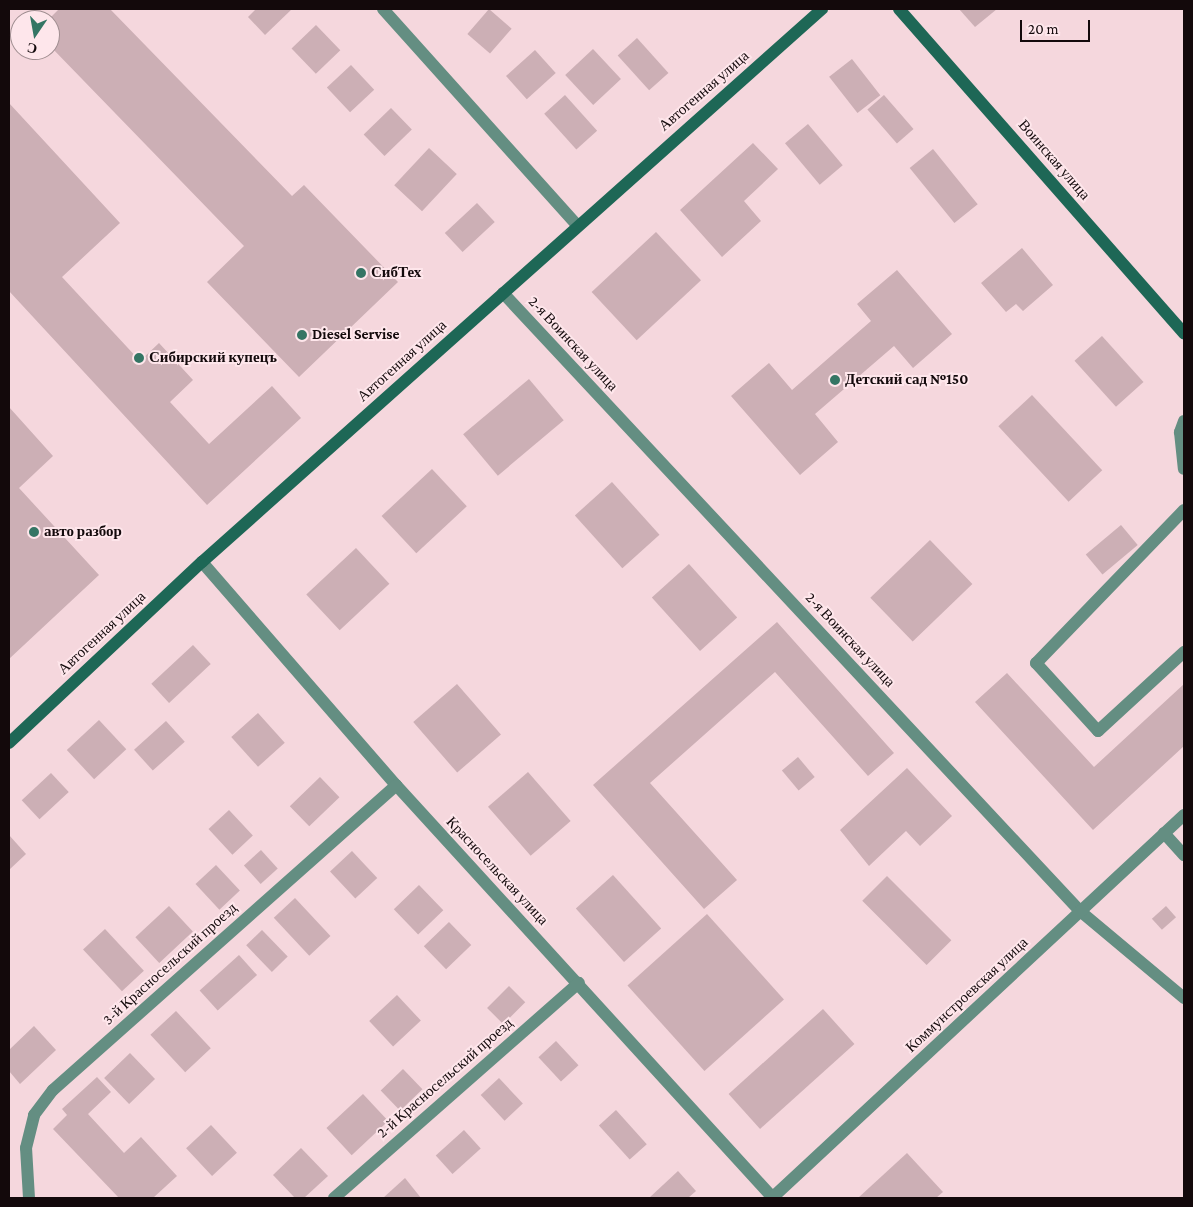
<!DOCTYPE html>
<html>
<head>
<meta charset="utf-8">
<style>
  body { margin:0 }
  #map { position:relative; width:1193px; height:1207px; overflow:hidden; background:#f5d7dd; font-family:"Crimson Pro",serif }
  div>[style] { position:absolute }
  .building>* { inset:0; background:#ccafb5; transform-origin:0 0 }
  .lane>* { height:12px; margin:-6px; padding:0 6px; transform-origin:6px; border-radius:6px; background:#648e82 }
  .street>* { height:12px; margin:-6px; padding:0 6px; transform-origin:6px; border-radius:6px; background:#648e82 }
  .secondary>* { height:12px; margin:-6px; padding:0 6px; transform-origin:6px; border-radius:6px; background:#1e6756 }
  .dots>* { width:14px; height:14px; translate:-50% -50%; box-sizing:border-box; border:2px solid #fee6eb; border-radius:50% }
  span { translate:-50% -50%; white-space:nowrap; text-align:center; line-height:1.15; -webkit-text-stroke:4px #fee6eb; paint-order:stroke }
  .street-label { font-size:15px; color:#13090b }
  .poi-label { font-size:15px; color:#13090b; font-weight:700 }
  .left { translate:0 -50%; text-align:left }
  .frame { position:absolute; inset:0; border:10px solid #13090b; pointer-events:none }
  .north { position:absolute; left:10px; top:10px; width:50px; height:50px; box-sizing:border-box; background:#fee6eb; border:1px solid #a08e91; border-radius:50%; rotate:192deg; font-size:14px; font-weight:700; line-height:20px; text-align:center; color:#13090b }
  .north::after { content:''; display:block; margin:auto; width:18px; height:22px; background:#347564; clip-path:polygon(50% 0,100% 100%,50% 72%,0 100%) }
  .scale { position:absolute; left:1020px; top:20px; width:70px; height:22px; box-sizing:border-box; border:2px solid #13090b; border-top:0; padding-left:6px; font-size:15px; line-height:18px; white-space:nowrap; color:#13090b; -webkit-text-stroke:4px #fee6eb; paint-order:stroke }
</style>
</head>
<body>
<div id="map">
  <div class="building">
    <div style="clip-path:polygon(59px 9px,110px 9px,292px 196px,304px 185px,398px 282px,299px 377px,207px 282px,244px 246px,50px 46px,48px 20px)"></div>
    <div style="clip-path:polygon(256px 9px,292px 9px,265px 35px,248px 17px)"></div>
    <div style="left:489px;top:9px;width:30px;height:33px;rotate:41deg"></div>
    <div style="clip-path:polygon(959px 9px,997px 9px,975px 27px)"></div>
    <div style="left:316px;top:25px;width:35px;height:34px;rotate:46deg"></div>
    <div style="left:637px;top:38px;width:47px;height:26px;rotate:48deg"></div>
    <div style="left:593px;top:49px;width:41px;height:38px;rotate:47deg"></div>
    <div style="left:535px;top:50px;width:31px;height:39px;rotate:48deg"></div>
    <div style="left:852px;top:59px;width:46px;height:29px;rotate:52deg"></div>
    <div style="left:351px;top:65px;width:34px;height:33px;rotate:47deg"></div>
    <div style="left:565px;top:95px;width:48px;height:28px;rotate:48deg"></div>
    <div style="left:884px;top:95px;width:45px;height:22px;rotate:49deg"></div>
    <div style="clip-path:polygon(9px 103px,120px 223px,62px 277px,140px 361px,159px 343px,193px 380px,170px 402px,209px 444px,272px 386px,301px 418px,207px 505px,9px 291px)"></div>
    <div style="left:391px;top:108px;width:30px;height:38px;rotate:46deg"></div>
    <div style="left:808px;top:124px;width:54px;height:30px;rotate:50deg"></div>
    <div style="clip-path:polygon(753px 143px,778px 169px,744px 201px,761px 221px,722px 257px,680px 210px)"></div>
    <div style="left:429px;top:148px;width:38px;height:51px;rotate:43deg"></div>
    <div style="left:933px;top:149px;width:71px;height:30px;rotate:51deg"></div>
    <div style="left:477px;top:203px;width:26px;height:44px;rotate:47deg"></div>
    <div style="left:656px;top:232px;width:66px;height:88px;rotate:47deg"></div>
    <div style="clip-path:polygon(1022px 248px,1053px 285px,1023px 311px,1016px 304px,1006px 312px,981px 283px)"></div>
    <div style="clip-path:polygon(897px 270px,952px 334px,913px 368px,894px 346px,815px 414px,838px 442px,800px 475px,731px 396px,769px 363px,792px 390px,871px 321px,857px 304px)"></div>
    <div style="left:1102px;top:336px;width:62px;height:37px;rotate:48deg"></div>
    <div style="left:529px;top:379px;width:54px;height:86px;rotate:50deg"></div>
    <div style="left:1032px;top:395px;width:103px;height:46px;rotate:47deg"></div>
    <div style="clip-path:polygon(9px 407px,53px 456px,19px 488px,99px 575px,9px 659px)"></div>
    <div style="left:432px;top:469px;width:51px;height:69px;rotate:47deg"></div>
    <div style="left:612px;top:482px;width:71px;height:50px;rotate:48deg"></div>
    <div style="left:1121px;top:525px;width:26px;height:46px;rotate:50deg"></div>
    <div style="left:930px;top:540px;width:61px;height:83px;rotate:46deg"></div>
    <div style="left:356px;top:548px;width:49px;height:68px;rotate:47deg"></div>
    <div style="left:689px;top:564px;width:72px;height:50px;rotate:48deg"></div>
    <div style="clip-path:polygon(777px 622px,894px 753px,868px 776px,775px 672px,650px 783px,737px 880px,704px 909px,593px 785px)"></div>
    <div style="left:193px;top:645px;width:26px;height:57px;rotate:47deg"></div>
    <div style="clip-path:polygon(1007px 673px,1094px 767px,1184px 684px,1184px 746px,1093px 830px,975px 702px)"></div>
    <div style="left:457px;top:684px;width:67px;height:58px;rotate:49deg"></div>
    <div style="left:258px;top:713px;width:40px;height:36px;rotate:48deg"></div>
    <div style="left:99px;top:720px;width:40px;height:44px;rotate:47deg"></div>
    <div style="left:166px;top:721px;width:28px;height:43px;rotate:48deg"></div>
    <div style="left:798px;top:757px;width:26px;height:21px;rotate:50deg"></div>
    <div style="clip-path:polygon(907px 768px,952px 816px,920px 846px,906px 831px,869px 866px,840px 830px)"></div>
    <div style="left:528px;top:772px;width:65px;height:53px;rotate:49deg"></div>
    <div style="left:51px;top:773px;width:26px;height:40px;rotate:47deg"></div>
    <div style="left:320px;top:777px;width:28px;height:42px;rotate:46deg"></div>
    <div style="left:229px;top:810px;width:35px;height:28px;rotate:47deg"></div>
    <div style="clip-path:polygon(9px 835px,26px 854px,9px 870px)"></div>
    <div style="left:261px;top:850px;width:25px;height:23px;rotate:48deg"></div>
    <div style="left:352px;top:851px;width:37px;height:30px;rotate:47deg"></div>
    <div style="left:216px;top:865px;width:35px;height:28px;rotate:47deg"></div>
    <div style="left:613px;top:875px;width:72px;height:50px;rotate:48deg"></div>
    <div style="left:887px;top:876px;width:91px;height:35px;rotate:45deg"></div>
    <div style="left:419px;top:885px;width:35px;height:35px;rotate:46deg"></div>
    <div style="left:295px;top:898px;width:52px;height:29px;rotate:47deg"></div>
    <div style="left:169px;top:906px;width:35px;height:46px;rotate:47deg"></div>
    <div style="left:1166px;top:906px;width:15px;height:19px;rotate:48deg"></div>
    <div style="left:707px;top:914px;width:115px;height:107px;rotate:48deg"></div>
    <div style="left:449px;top:922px;width:32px;height:35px;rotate:46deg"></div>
    <div style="left:105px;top:929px;width:57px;height:30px;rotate:47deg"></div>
    <div style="left:262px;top:930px;width:37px;height:22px;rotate:46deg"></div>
    <div style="left:239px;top:955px;width:27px;height:53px;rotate:48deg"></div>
    <div style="left:509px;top:986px;width:23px;height:31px;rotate:45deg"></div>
    <div style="left:397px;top:995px;width:35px;height:38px;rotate:47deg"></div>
    <div style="left:823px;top:1009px;width:47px;height:127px;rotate:48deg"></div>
    <div style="left:176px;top:1011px;width:51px;height:35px;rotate:47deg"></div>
    <div style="clip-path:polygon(34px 1026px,56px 1050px,20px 1084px,9px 1071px,9px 1050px)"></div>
    <div style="left:556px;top:1041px;width:33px;height:24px;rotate:47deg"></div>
    <div style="left:130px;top:1053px;width:36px;height:36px;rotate:46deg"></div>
    <div style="left:403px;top:1069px;width:28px;height:31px;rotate:46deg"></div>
    <div style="clip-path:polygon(97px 1077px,111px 1092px,88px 1114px,124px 1153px,141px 1137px,177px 1176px,153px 1198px,119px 1198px,53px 1129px,67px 1115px,62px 1109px)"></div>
    <div style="left:499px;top:1078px;width:35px;height:25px;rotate:47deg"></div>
    <div style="left:363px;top:1094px;width:37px;height:50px;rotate:47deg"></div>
    <div style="left:616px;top:1110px;width:46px;height:23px;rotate:48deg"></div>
    <div style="left:211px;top:1125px;width:38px;height:34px;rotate:47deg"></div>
    <div style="left:464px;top:1130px;width:25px;height:38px;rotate:48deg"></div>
    <div style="clip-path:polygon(301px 1148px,328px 1176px,304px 1198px,295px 1198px,273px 1175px)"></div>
    <div style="clip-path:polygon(907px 1153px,943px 1192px,936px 1198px,858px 1198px)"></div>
    <div style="clip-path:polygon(678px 1171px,696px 1191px,688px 1198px,649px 1198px)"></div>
    <div style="clip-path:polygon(405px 1178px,421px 1198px,383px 1198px)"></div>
  </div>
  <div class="lane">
    <div style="left:1184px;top:421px;width:12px;rotate:110deg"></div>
    <div style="left:1180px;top:432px;width:37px;rotate:84deg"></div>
    <div style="left:1184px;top:510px;width:213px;rotate:134deg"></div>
    <div style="left:1036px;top:663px;width:92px;rotate:47.6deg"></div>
    <div style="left:1098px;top:731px;width:117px;rotate:-42.6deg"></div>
    <div style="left:1164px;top:833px;width:30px;rotate:48deg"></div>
  </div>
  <div class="street">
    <div style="left:383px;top:9px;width:290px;rotate:48.1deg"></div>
    <div style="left:503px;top:293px;width:845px;rotate:46.97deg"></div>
    <div style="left:1080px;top:911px;width:136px;rotate:39.9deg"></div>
    <div style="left:202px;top:562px;width:296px;rotate:49deg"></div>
    <div style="left:396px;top:785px;width:559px;rotate:47.61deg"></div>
    <div style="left:29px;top:1198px;width:50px;rotate:-93.4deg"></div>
    <div style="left:26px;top:1148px;width:34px;rotate:-76deg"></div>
    <div style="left:34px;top:1115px;width:31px;rotate:-53deg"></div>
    <div style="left:53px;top:1090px;width:459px;rotate:-41.6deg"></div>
    <div style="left:334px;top:1198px;width:326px;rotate:-41.3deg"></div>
    <div style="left:772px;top:1198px;width:563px;rotate:-42.91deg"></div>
  </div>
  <div class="secondary">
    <div style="left:899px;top:9px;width:432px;rotate:48.7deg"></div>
    <div style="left:9px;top:743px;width:265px;rotate:-43.2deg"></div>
    <div style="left:202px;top:562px;width:831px;rotate:-41.73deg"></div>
  </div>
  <div class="dots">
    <div style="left:361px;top:273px;background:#347564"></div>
    <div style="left:302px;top:335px;background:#347564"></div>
    <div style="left:139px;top:358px;background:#347564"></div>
    <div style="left:835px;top:380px;background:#347564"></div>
    <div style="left:34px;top:532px;background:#347564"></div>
  </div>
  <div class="street-label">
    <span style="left:704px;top:91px;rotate:-41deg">Автогенная улица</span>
    <span style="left:1054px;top:160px;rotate:49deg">Воинская улица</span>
    <span style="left:573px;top:344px;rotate:47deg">2-я Воинская улица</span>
    <span style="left:402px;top:361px;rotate:-42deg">Автогенная улица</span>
    <span style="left:102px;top:633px;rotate:-43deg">Автогенная улица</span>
    <span style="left:850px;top:640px;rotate:47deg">2-я Воинская улица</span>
    <span style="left:497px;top:871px;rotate:47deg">Красносельская улица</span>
    <span style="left:170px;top:964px;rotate:-42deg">3-й Красносельский проезд</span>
    <span style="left:967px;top:995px;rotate:-43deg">Коммунстроевская улица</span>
    <span style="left:445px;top:1078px;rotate:-41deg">2-й Красносельский проезд</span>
  </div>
  <div class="poi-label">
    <span class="left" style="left:371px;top:273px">СибТех</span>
    <span class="left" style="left:312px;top:335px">Diesel Servise</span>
    <span class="left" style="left:149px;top:358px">Сибирский купецъ</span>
    <span class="left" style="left:845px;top:380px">Детский сад №150</span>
    <span class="left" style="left:44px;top:532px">авто разбор</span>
  </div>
  <div class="frame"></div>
  <div class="north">С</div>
  <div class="scale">20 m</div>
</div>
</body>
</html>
